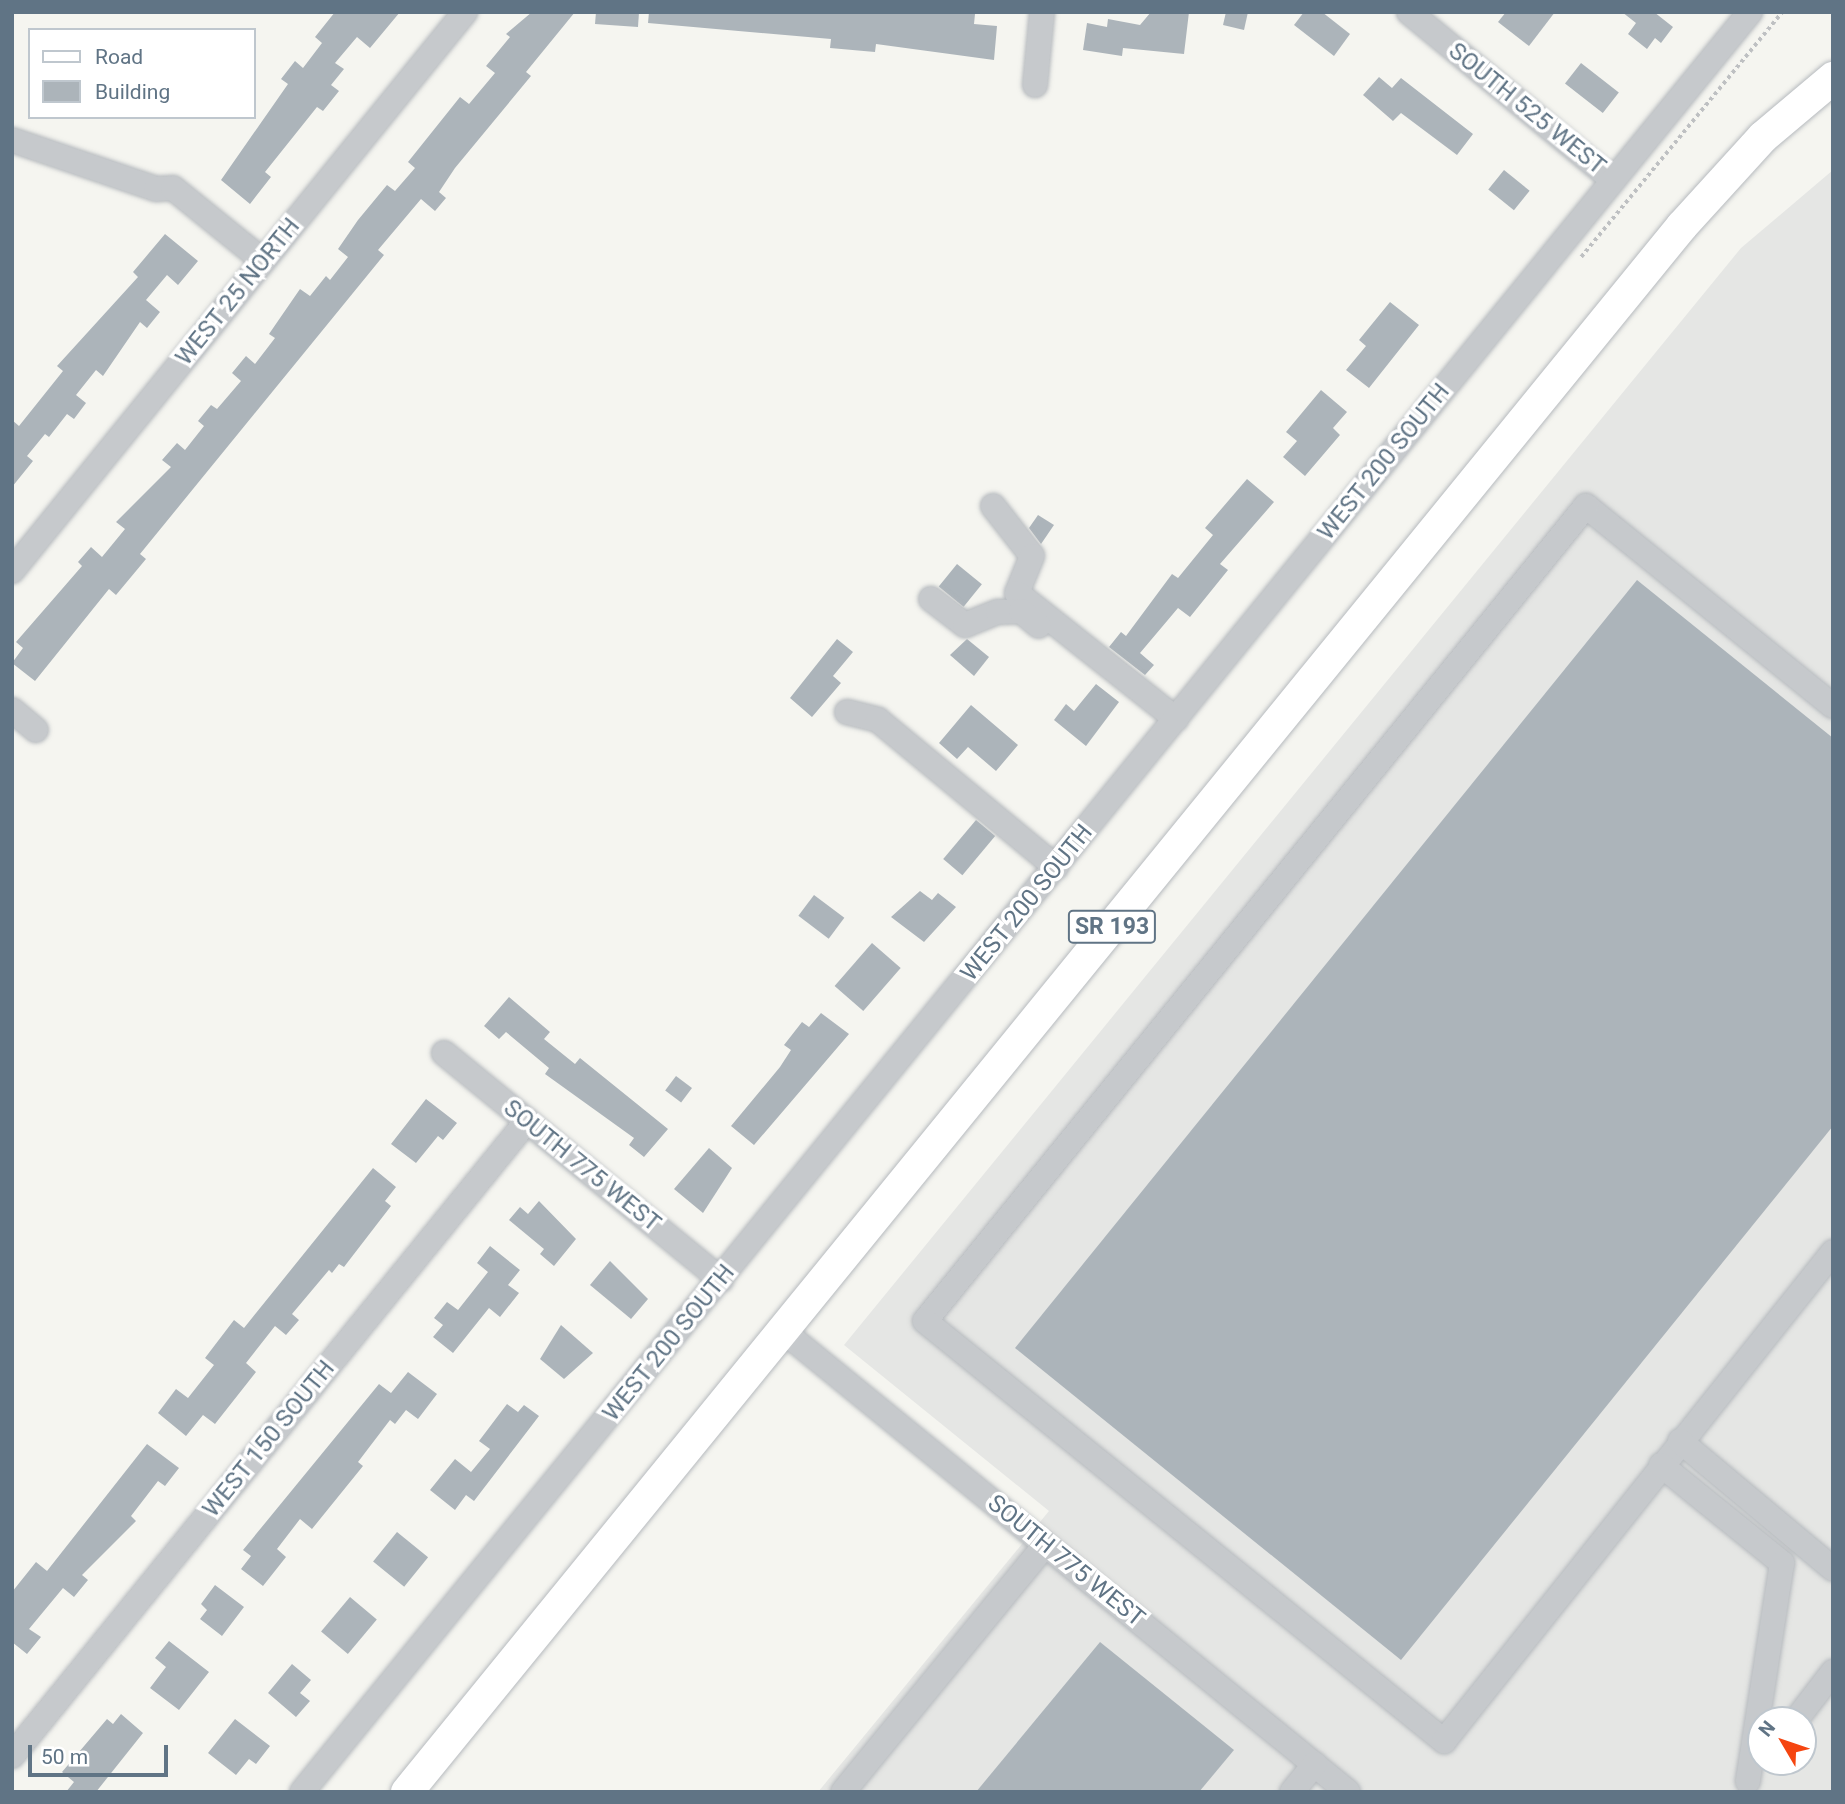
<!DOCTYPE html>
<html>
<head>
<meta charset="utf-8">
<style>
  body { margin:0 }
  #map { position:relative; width:1845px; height:1804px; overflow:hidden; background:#f5f5f0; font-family:Roboto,sans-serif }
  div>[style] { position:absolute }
  .built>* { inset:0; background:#e5e6e4 }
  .building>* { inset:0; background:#acb4ba; transform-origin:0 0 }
  .path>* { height:3.5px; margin-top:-1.75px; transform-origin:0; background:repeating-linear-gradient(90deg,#bec0c2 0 3.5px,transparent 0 7px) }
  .roads { filter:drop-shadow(0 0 2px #b6babe) drop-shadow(0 0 2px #b6babe) }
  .minor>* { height:24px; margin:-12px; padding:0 12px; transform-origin:12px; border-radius:12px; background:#c6c9cc }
  .major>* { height:32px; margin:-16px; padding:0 16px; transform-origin:16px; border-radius:16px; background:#fff }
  span { translate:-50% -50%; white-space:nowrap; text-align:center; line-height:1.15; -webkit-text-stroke:7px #fff; paint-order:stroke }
  .shield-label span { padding:2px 5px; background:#fff; border:2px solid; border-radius:5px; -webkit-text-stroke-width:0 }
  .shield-label { font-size:23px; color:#607485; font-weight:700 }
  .street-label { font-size:24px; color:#607485 }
  .frame { position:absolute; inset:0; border:14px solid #607485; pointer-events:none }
  .legend { position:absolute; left:28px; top:28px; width:228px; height:91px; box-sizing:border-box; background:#fff; border:2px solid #bfc7ce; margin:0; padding:9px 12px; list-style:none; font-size:21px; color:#607485 }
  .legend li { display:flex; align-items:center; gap:14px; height:35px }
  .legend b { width:35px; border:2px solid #bfc7ce }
  .north { position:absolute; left:1747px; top:1706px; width:70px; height:70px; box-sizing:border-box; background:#fff; border:2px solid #bfc7ce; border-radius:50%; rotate:309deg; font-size:19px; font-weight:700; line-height:28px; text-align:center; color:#607485 }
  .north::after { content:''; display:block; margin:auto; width:24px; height:32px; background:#f54510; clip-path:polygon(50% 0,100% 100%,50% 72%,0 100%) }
  .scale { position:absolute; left:28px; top:1745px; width:140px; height:32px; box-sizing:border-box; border:4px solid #607485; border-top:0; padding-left:9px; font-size:21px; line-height:24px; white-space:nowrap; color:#607485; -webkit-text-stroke:5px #fff; paint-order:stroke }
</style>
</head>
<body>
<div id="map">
  <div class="built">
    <div style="clip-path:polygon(evenodd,1833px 170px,1833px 1792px,818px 1792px,1049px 1511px,844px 1345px,1741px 248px,1833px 170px,1761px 1720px,1803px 1720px,1803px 1762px,1761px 1762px,1761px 1720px)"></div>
  </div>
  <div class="building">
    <div style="clip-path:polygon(335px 12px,400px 12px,370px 48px,357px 37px,335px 63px,344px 69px,331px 85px,339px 91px,323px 111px,317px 107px,265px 172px,271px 177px,250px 204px,221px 180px,288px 84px,281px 79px,295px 61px,303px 68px,322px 43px,315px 37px)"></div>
    <div style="clip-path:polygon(532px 12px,575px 12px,526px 72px,531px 76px,455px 168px,439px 192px,446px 198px,435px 211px,421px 199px,378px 250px,384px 255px,140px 554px,146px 559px,116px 595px,109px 589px,35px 681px,12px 663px,23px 648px,16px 642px,82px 566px,78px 562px,91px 547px,102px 557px,125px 529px,116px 522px,171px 467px,162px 460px,177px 443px,185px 450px,204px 426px,198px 421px,211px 405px,217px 409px,241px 381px,232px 373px,246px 356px,255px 364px,275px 338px,269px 334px,300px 289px,310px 296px,326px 276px,330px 280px,348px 257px,338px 249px,358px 220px,387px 185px,395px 191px,415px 168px,408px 162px,460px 97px,469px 104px,495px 73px,486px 66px,510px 37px,506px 34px)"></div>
    <div style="clip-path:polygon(596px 12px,639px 12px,638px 27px,595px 24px)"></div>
    <div style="clip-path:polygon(649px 12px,975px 14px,974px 24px,997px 26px,994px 60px,876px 44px,875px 52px,830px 48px,831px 39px,648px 23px)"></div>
    <div style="clip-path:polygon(1151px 12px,1189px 12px,1184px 54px,1123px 48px,1122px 56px,1083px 50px,1087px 23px,1107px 27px,1108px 19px,1140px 25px)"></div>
    <div style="clip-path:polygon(1226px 12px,1248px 12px,1244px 30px,1223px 25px)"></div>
    <div style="clip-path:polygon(1304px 12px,1322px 12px,1350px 34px,1334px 56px,1294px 25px)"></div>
    <div style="clip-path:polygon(1506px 12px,1555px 12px,1529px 46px,1498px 22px)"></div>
    <div style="clip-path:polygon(1622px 12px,1654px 12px,1673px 27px,1661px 43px,1655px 38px,1647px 49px,1628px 34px,1636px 23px)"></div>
    <div style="left:1581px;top:63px;width:48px;height:26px;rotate:38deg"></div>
    <div style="clip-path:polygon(1379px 77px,1392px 88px,1401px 78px,1473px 134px,1457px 155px,1401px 113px,1393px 121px,1363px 95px)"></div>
    <div style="left:1504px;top:170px;width:33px;height:25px;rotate:39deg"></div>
    <div style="clip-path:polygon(165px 234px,198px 261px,178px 285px,167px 275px,146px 300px,160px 312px,147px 328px,140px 322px,103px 376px,96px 370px,76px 395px,86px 403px,74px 419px,67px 414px,49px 437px,45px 434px,27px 456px,33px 461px,12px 487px,12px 420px,19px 426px,63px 371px,57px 366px,138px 277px,133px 272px)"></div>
    <div style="clip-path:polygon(1390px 302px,1419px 325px,1369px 388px,1346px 370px,1366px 346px,1359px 340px)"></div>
    <div style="clip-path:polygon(1321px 390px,1347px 412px,1333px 428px,1340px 435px,1305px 476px,1283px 457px,1297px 441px,1286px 432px)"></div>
    <div style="clip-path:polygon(1247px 479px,1274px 502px,1220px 564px,1228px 570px,1190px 617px,1178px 608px,1140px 653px,1154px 665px,1145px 675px,1109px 647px,1121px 632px,1126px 636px,1172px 574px,1178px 578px,1213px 535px,1205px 528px)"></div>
    <div style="clip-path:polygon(1038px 515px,1054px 525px,1041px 544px,1029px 528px)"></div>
    <div style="left:957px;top:564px;width:32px;height:29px;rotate:39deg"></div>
    <div style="clip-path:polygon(1637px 580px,1833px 738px,1833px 1126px,1401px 1660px,1015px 1348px)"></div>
    <div style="clip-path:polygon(837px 639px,853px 652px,833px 676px,841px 683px,812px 717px,790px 698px)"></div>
    <div style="clip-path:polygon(967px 639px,989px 657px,974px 676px,950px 655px)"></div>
    <div style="clip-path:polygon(1096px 684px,1119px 702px,1086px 746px,1054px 720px,1066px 704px,1074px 711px)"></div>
    <div style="clip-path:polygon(971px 705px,1018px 745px,996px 771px,968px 747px,957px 759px,939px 743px)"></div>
    <div style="left:976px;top:820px;width:25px;height:51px;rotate:40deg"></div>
    <div style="clip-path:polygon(920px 891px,932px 900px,938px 893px,956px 907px,924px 942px,891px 917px)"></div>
    <div style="left:814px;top:895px;width:38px;height:26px;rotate:37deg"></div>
    <div style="left:872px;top:943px;width:38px;height:57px;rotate:41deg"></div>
    <div style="clip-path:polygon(509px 997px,550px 1032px,544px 1039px,575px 1064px,580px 1058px,668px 1129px,644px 1157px,629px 1145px,634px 1138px,545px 1074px,549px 1068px,506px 1032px,499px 1039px,484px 1026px)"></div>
    <div style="clip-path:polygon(821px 1013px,849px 1034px,754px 1145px,731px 1126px,780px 1067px,791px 1050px,784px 1045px,802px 1022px,809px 1027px)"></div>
    <div style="left:676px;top:1076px;width:20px;height:18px;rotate:37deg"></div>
    <div style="clip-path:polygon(426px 1099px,457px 1123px,443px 1140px,438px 1136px,416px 1163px,391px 1144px)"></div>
    <div style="clip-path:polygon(709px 1148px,732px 1168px,703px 1213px,674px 1189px)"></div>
    <div style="clip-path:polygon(373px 1168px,396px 1187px,385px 1201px,391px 1206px,344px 1267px,339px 1264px,332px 1273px,329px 1270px,292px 1314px,299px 1320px,286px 1335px,275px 1326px,246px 1363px,256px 1372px,215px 1424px,203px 1415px,186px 1436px,158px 1413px,176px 1389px,188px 1398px,214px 1365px,205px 1358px,234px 1320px,244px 1328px)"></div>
    <div style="clip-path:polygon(539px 1201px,576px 1239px,554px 1266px,540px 1254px,544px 1249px,509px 1220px,520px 1207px,528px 1214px)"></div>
    <div style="clip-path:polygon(490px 1246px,520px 1270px,508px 1285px,519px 1293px,500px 1317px,489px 1308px,453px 1353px,433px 1337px,443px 1325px,434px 1318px,447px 1302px,458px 1310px,488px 1272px,477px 1263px)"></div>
    <div style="clip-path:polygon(610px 1261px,648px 1299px,631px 1319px,590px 1285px)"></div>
    <div style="clip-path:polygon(561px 1325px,593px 1353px,564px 1379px,540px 1359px)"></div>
    <div style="clip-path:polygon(408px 1372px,437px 1394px,418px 1419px,406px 1410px,395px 1424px,390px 1420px,358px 1462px,363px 1466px,312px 1529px,300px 1519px,277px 1549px,286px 1557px,263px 1586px,241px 1569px,251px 1556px,243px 1550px,379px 1384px,391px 1393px)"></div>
    <div style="clip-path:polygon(507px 1404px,518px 1412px,524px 1405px,539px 1416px,474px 1501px,466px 1495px,455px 1510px,430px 1490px,455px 1459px,471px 1472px,490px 1449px,479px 1441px)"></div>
    <div style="clip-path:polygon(147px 1444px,179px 1468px,165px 1486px,158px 1481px,131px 1516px,136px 1521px,82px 1575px,88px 1580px,74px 1597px,63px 1588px,29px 1629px,41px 1637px,27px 1654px,12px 1642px,12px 1592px,36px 1562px,47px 1571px)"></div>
    <div style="left:397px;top:1532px;width:40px;height:38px;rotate:39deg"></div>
    <div style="clip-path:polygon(215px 1585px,244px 1607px,222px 1636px,200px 1619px,207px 1610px,201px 1604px)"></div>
    <div style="left:350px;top:1597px;width:35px;height:45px;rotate:40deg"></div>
    <div style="clip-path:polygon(169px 1641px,209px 1672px,179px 1710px,150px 1688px,166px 1667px,155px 1658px)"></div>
    <div style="clip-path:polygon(1100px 1642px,1234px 1750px,1199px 1792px,976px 1792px)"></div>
    <div style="clip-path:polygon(292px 1664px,311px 1680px,300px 1693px,310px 1701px,296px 1717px,268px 1693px)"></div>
    <div style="clip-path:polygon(121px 1714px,143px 1733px,96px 1792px,66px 1792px,74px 1782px,62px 1772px,107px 1719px,113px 1724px)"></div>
    <div style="clip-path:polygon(235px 1719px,270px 1746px,256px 1764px,249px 1759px,236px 1775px,208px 1753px)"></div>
  </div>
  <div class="path">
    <div style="left:1581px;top:257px;width:317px;rotate:-50.6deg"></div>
  </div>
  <div class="roads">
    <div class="minor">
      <div style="left:1409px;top:12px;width:264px;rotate:39.5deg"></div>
      <div style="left:1035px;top:85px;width:73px;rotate:-84.5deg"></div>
      <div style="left:12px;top:140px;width:152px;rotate:18.8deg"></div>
      <div style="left:156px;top:189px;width:17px;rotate:-3deg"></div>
      <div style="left:173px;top:188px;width:116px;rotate:39deg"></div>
      <div style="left:993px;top:506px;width:63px;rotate:52deg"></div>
      <div style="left:1032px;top:556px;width:40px;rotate:112deg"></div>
      <div style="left:1017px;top:593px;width:203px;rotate:38.4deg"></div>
      <div style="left:12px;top:571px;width:720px;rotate:-50.98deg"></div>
      <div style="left:931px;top:599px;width:43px;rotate:37.4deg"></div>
      <div style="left:965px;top:625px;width:35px;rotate:-22deg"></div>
      <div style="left:998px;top:612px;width:23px;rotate:-2deg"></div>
      <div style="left:1021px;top:611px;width:23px;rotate:40deg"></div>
      <div style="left:1833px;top:706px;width:318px;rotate:-141deg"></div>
      <div style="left:1586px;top:506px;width:1049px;rotate:129.04deg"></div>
      <div style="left:925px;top:1321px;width:668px;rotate:38.98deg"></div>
      <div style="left:1444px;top:1741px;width:625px;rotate:-51.5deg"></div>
      <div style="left:12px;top:710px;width:31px;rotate:40deg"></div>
      <div style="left:847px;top:712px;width:32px;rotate:14deg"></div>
      <div style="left:878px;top:720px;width:231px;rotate:39.6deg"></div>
      <div style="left:444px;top:1053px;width:358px;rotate:39.3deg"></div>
      <div style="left:783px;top:1331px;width:729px;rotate:39.21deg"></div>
      <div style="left:1680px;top:1441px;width:199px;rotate:39.9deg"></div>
      <div style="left:1661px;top:1465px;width:156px;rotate:39deg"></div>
      <div style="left:1782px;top:1563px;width:221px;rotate:98.9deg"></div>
      <div style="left:1796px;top:1720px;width:61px;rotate:-52.4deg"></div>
      <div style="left:12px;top:1756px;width:818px;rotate:-50.96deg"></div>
      <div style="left:302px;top:1792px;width:2295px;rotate:-50.87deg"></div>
      <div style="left:843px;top:1792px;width:319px;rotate:-50.7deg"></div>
      <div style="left:1292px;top:1792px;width:36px;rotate:-51deg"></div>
    </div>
    <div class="major">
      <div style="left:407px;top:1792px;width:2019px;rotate:-50.85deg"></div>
      <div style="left:1682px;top:226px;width:120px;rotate:-47.7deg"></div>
      <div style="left:1763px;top:137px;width:92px;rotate:-40.1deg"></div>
    </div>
  </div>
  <div class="shield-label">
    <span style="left:1112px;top:927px">SR 193</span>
  </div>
  <div class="street-label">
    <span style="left:1527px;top:109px;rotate:39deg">SOUTH 525 WEST</span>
    <span style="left:238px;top:292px;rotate:-51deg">WEST 25 NORTH</span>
    <span style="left:1384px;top:462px;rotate:-51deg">WEST 200 SOUTH</span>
    <span style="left:1027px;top:903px;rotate:-51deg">WEST 200 SOUTH</span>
    <span style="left:582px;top:1166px;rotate:39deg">SOUTH 775 WEST</span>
    <span style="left:669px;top:1343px;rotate:-51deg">WEST 200 SOUTH</span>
    <span style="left:269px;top:1439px;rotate:-51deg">WEST 150 SOUTH</span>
    <span style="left:1066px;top:1561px;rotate:39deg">SOUTH 775 WEST</span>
  </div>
  <div class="frame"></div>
  <ul class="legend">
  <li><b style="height:9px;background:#fff"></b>Road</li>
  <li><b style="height:19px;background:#acb4ba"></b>Building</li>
  </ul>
  <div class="north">N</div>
  <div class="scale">50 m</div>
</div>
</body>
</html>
